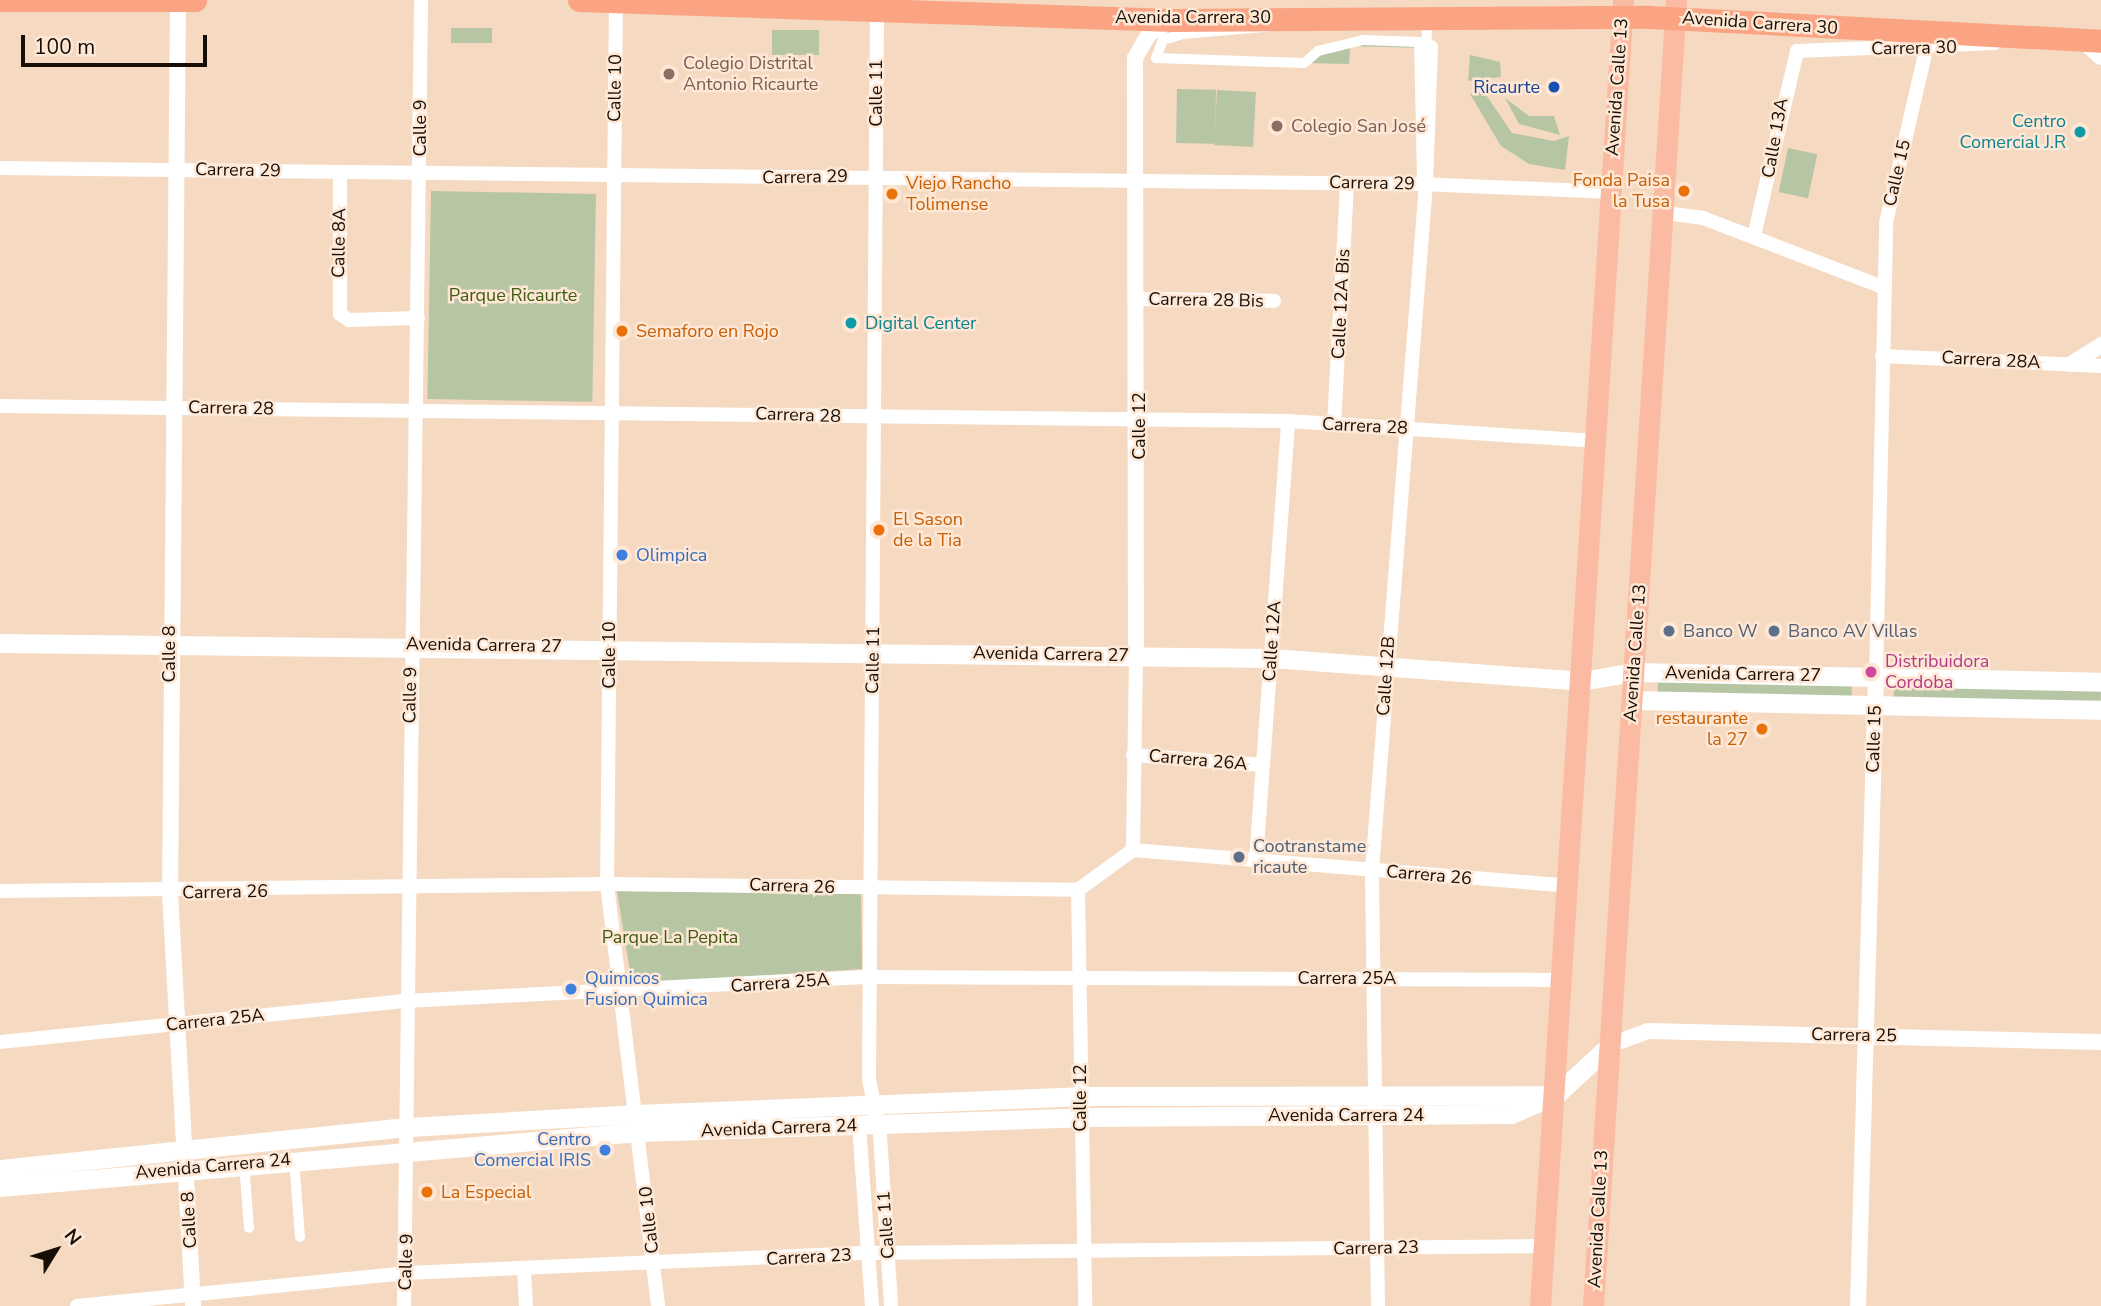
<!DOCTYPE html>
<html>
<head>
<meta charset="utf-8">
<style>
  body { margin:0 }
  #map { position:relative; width:2101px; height:1306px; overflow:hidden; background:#f5d9c1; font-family:"Nunito Sans",sans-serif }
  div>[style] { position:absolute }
  .green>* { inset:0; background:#b6c6a5; transform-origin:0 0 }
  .pedestrian>* { height:10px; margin:-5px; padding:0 5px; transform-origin:5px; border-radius:5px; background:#fff }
  .minor>* { height:14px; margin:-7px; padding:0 7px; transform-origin:7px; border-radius:7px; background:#fff }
  .tertiary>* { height:16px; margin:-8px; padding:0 8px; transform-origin:8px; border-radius:8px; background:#fff }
  .secondary>* { height:19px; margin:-9.5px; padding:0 9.5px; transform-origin:9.5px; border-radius:9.5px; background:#fff }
  .primary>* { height:21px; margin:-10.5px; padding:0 10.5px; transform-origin:10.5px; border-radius:10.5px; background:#fbbba3 }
  .trunk>* { height:23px; margin:-11.5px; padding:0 11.5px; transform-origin:11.5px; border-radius:11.5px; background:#faa484 }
  .dots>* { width:19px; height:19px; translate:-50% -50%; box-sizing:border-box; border:4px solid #fee7d4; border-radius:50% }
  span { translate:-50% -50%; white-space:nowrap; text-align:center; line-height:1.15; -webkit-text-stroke:5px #fee7d4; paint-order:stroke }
  .street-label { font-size:18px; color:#170e06 }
  .education-label { font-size:18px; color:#785e54 }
  .left { translate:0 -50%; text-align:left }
  .transit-label { font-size:18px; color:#164399 }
  .right { translate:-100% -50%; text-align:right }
  .culture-label { font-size:18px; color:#0d838f }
  .food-label { font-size:18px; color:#c56008 }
  .park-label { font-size:18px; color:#3f5b11 }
  .shop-label { font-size:18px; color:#366cbe }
  .service-label { font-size:18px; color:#4e5e75 }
  .hotel-label { font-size:18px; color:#b23c85 }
  .north { position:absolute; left:21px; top:1215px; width:70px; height:70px; -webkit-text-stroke:5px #fee7d4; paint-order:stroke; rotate:52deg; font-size:19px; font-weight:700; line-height:28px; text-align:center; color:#170e06 }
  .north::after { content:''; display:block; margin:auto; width:24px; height:32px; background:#170e06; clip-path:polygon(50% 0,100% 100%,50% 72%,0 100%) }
  .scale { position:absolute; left:21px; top:35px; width:186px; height:32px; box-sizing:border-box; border:4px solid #170e06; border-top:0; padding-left:9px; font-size:21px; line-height:24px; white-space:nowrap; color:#170e06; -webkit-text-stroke:5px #fee7d4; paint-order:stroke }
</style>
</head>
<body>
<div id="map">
  <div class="green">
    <div style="left:451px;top:28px;width:41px;height:15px"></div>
    <div style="left:772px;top:30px;width:47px;height:25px"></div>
    <div style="clip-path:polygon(1369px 39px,1415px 40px,1424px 48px,1350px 46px,1349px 64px,1304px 63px,1318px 51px)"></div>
    <div style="clip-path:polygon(1470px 55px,1500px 62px,1501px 77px,1468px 81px)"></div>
    <div style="left:1177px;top:89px;width:39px;height:54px;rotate:1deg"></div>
    <div style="left:1217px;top:90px;width:39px;height:55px;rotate:3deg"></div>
    <div style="clip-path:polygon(1484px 92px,1512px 133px,1554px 141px,1569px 136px,1565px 170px,1529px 164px,1501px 146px,1470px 94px)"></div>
    <div style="clip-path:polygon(1505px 98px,1529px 116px,1554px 116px,1560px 135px,1519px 124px)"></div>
    <div style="left:1788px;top:148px;width:30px;height:45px;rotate:12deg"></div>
    <div style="left:431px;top:191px;width:165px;height:208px;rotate:1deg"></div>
    <div style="left:1658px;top:680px;width:194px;height:13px;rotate:1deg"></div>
    <div style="left:1894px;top:687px;width:207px;height:12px;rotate:1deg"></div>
    <div style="clip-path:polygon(617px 891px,861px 894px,862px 969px,632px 984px)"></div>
  </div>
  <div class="pedestrian">
    <div style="left:1297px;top:24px;width:130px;rotate:0.4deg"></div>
    <div style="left:1427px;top:25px;width:155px;rotate:91.8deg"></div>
    <div style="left:1422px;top:180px;width:138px;rotate:-91.2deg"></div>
    <div style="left:1419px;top:42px;width:56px;rotate:-178deg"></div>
    <div style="left:1363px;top:40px;width:46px;rotate:166.3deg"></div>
    <div style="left:1318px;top:51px;width:18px;rotate:139deg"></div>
    <div style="left:1304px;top:63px;width:148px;rotate:-178.1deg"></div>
    <div style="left:1156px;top:58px;width:19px;rotate:-69deg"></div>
    <div style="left:1163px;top:40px;width:21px;rotate:-17deg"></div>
    <div style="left:1183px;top:34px;width:114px;rotate:-5deg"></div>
    <div style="left:294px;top:1160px;width:77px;rotate:85.5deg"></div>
    <div style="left:244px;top:1163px;width:65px;rotate:85.6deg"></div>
  </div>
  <div class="minor">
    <div style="left:616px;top:1px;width:883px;rotate:90.58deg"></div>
    <div style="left:607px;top:884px;width:425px;rotate:83.1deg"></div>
    <div style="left:877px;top:12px;width:1067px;rotate:90.43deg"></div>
    <div style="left:869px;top:1079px;width:57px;rotate:78.9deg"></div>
    <div style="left:880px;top:1135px;width:171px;rotate:86.3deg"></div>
    <div style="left:0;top:168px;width:1420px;rotate:0.65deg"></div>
    <div style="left:1420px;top:184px;width:191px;rotate:2.4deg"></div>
    <div style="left:340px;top:172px;width:142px;rotate:90deg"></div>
    <div style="left:340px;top:314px;width:11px;rotate:34deg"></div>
    <div style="left:349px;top:320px;width:69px;rotate:-1.7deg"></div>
    <div style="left:1664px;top:213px;width:39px;rotate:7deg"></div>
    <div style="left:1703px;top:218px;width:193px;rotate:21deg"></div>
    <div style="left:1754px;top:236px;width:190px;rotate:-76.9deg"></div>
    <div style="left:1797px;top:51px;width:198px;rotate:-2.3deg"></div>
    <div style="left:1138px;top:299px;width:136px;rotate:0.8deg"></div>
    <div style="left:1882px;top:356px;width:219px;rotate:2.6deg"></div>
    <div style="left:0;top:406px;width:1288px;rotate:0.67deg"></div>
    <div style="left:1288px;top:421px;width:308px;rotate:3.7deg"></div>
    <div style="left:1334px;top:425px;width:242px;rotate:-86.9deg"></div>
    <div style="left:1876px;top:677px;width:454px;rotate:-88.7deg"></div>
    <div style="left:1886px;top:223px;width:178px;rotate:-77deg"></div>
    <div style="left:1133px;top:755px;width:130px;rotate:4.4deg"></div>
    <div style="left:1133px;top:850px;width:194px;rotate:-89.1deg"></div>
    <div style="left:1256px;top:860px;width:440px;rotate:-85.8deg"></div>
    <div style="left:1078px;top:890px;width:416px;rotate:89deg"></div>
    <div style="left:0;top:891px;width:607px;rotate:-0.66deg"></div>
    <div style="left:607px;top:884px;width:471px;rotate:0.7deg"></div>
    <div style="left:1078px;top:890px;width:68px;rotate:-36deg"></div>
    <div style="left:1133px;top:850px;width:437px;rotate:4.7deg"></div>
    <div style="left:0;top:1042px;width:409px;rotate:-5.8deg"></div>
    <div style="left:407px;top:1001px;width:463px;rotate:-3deg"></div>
    <div style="left:869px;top:977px;width:694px;rotate:0.25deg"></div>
    <div style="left:859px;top:1125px;width:181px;rotate:85.9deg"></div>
    <div style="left:524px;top:1269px;width:37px;rotate:87deg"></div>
    <div style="left:77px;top:1306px;width:331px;rotate:-5.7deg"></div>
    <div style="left:406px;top:1273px;width:462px;rotate:-2.5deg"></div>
    <div style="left:868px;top:1253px;width:675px;rotate:-0.59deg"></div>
    <div style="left:404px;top:1306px;width:1306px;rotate:-89.25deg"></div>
    <div style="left:1378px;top:1306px;width:436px;rotate:-90.8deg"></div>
    <div style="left:1372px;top:870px;width:688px;rotate:-85.5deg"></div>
    <div style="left:1426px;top:184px;width:137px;rotate:-87.9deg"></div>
  </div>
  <div class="tertiary">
    <div style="left:178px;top:1px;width:892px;rotate:90.51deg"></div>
    <div style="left:170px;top:893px;width:414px;rotate:86.8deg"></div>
    <div style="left:2082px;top:40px;width:25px;rotate:42deg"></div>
    <div style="left:2071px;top:364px;width:36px;rotate:-32deg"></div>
    <div style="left:1136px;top:656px;width:598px;rotate:-90.1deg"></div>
    <div style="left:1135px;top:58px;width:28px;rotate:-60deg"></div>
    <div style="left:1149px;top:34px;width:26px;rotate:-31deg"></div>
    <div style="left:1610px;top:1045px;width:40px;rotate:-20.2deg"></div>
    <div style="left:1648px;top:1031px;width:453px;rotate:1.4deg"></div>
    <div style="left:1858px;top:1306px;width:629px;rotate:-88.36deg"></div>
  </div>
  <div class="secondary">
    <div style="left:0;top:643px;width:1271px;rotate:0.68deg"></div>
    <div style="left:1271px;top:658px;width:311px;rotate:4.2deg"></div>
    <div style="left:1581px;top:681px;width:54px;rotate:-9.6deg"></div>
    <div style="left:1634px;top:672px;width:467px;rotate:1.2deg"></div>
    <div style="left:1631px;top:700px;width:470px;rotate:1.2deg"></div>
    <div style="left:0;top:1169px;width:411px;rotate:-5.9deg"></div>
    <div style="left:409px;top:1127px;width:228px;rotate:-3.3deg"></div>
    <div style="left:637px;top:1114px;width:443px;rotate:-2.3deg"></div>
    <div style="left:1080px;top:1096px;width:474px;rotate:-0.1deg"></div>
    <div style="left:0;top:1187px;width:641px;rotate:-4.92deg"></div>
    <div style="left:639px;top:1132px;width:441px;rotate:-1.9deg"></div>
    <div style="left:1080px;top:1117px;width:431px;rotate:-0.4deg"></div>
    <div style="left:1511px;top:1114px;width:49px;rotate:-22.9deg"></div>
    <div style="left:1556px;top:1095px;width:74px;rotate:-42.8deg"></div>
  </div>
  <div class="primary">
    <div style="left:1540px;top:1306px;width:1309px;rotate:-86.36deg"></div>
    <div style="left:1593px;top:1306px;width:1309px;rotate:-86.36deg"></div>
  </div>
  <div class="trunk">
    <div style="left:0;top:0;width:195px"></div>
    <div style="left:579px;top:0;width:594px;rotate:1.93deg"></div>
    <div style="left:1173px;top:20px;width:476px;rotate:-0.4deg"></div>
    <div style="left:1649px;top:17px;width:453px;rotate:3deg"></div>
  </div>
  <div class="dots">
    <div style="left:669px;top:74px;background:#8d6e63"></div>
    <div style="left:1554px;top:87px;background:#1a4fb4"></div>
    <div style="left:1277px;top:126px;background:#8d6e63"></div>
    <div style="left:2080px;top:132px;background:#0f9aa8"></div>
    <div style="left:1684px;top:191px;background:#e8710a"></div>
    <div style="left:892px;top:194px;background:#e8710a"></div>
    <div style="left:851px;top:323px;background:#0f9aa8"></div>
    <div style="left:622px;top:331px;background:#e8710a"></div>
    <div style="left:879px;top:530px;background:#e8710a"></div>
    <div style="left:622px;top:555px;background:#3f7fe0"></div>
    <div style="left:1669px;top:631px;background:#5c6f8a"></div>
    <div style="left:1774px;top:631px;background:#5c6f8a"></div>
    <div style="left:1871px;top:672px;background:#d1479c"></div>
    <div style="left:1762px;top:729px;background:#e8710a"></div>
    <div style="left:1239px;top:857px;background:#5c6f8a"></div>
    <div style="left:571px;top:989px;background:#3f7fe0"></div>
    <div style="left:605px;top:1150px;background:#3f7fe0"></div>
    <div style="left:427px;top:1192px;background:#e8710a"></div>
  </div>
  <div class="street-label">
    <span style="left:1193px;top:17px">Avenida Carrera 30</span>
    <span style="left:1760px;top:23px;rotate:4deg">Avenida Carrera 30</span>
    <span style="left:1914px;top:48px;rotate:-1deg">Carrera 30</span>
    <span style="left:1617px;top:87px;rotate:-86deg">Avenida Calle 13</span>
    <span style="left:615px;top:88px;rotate:-89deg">Calle 10</span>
    <span style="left:876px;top:93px;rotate:-90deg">Calle 11</span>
    <span style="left:420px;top:128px;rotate:-90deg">Calle 9</span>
    <span style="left:1775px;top:138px;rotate:-80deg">Calle 13A</span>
    <span style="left:238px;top:170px;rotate:1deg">Carrera 29</span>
    <span style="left:1897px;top:173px;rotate:-77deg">Calle 15</span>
    <span style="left:805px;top:177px;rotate:-1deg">Carrera 29</span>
    <span style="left:1372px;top:183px;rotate:1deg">Carrera 29</span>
    <span style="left:339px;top:243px;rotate:-89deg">Calle 8A</span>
    <span style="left:1206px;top:300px;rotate:1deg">Carrera 28 Bis</span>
    <span style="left:1341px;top:304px;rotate:-87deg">Calle 12A Bis</span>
    <span style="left:1991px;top:360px;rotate:3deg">Carrera 28A</span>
    <span style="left:231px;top:408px;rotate:1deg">Carrera 28</span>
    <span style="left:798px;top:415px;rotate:2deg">Carrera 28</span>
    <span style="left:1139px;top:426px;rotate:-90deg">Calle 12</span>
    <span style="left:1365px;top:426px;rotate:3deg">Carrera 28</span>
    <span style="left:1272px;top:641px;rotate:-86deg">Calle 12A</span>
    <span style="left:484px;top:645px;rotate:1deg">Avenida Carrera 27</span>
    <span style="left:1635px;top:653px;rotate:-86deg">Avenida Calle 13</span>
    <span style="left:169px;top:654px;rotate:-90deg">Calle 8</span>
    <span style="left:1051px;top:654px;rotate:1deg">Avenida Carrera 27</span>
    <span style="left:609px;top:655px;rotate:-90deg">Calle 10</span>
    <span style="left:873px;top:660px;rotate:-89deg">Calle 11</span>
    <span style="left:1743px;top:674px;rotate:1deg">Avenida Carrera 27</span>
    <span style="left:1386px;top:676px;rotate:-86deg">Calle 12B</span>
    <span style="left:410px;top:695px;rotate:-89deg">Calle 9</span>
    <span style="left:1874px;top:739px;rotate:-88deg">Calle 15</span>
    <span style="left:1198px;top:760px;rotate:5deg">Carrera 26A</span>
    <span style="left:1429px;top:875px;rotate:5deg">Carrera 26</span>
    <span style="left:792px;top:886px;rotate:2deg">Carrera 26</span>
    <span style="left:225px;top:892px;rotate:-1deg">Carrera 26</span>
    <span style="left:1347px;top:978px">Carrera 25A</span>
    <span style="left:780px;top:983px;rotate:-4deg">Carrera 25A</span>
    <span style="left:215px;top:1020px;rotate:-6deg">Carrera 25A</span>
    <span style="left:1854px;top:1035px;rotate:1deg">Carrera 25</span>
    <span style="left:1080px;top:1098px;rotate:-90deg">Calle 12</span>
    <span style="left:1346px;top:1115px">Avenida Carrera 24</span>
    <span style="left:779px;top:1128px;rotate:-2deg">Avenida Carrera 24</span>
    <span style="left:213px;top:1166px;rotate:-5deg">Avenida Carrera 24</span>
    <span style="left:1598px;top:1219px;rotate:-87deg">Avenida Calle 13</span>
    <span style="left:189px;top:1220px;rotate:-93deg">Calle 8</span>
    <span style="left:649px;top:1220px;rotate:-96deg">Calle 10</span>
    <span style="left:886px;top:1225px;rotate:-94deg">Calle 11</span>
    <span style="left:1376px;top:1248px;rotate:-1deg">Carrera 23</span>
    <span style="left:809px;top:1257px;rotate:-3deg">Carrera 23</span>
    <span style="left:406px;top:1262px;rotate:-88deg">Calle 9</span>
  </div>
  <div class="education-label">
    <span class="left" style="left:683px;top:74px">Colegio Distrital<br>Antonio Ricaurte</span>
    <span class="left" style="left:1291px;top:126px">Colegio San José</span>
  </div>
  <div class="transit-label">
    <span class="right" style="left:1540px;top:87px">Ricaurte</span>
  </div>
  <div class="culture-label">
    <span class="right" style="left:2066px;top:132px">Centro<br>Comercial J.R</span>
    <span class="left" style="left:865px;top:323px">Digital Center</span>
  </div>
  <div class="food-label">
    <span class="right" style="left:1670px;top:191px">Fonda Paisa<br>la Tusa</span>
    <span class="left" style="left:906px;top:194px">Viejo Rancho<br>Tolimense</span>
    <span class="left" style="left:636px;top:331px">Semaforo en Rojo</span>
    <span class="left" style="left:893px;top:530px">El Sason<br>de la Tia</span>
    <span class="right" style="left:1748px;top:729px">restaurante<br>la 27</span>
    <span class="left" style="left:441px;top:1192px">La Especial</span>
  </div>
  <div class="park-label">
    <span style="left:513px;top:295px">Parque Ricaurte</span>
    <span style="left:670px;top:937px">Parque La Pepita</span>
  </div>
  <div class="shop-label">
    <span class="left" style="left:636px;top:555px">Olimpica</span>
    <span class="left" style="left:585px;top:989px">Quimicos<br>Fusion Quimica</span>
    <span class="right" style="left:591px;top:1150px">Centro<br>Comercial IRIS</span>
  </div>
  <div class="service-label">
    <span class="left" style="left:1683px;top:631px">Banco W</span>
    <span class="left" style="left:1788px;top:631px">Banco AV Villas</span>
    <span class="left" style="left:1253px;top:857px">Cootranstame<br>ricaute</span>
  </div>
  <div class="hotel-label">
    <span class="left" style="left:1885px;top:672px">Distribuidora<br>Cordoba</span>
  </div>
  <div class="north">N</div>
  <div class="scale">100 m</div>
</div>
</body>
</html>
